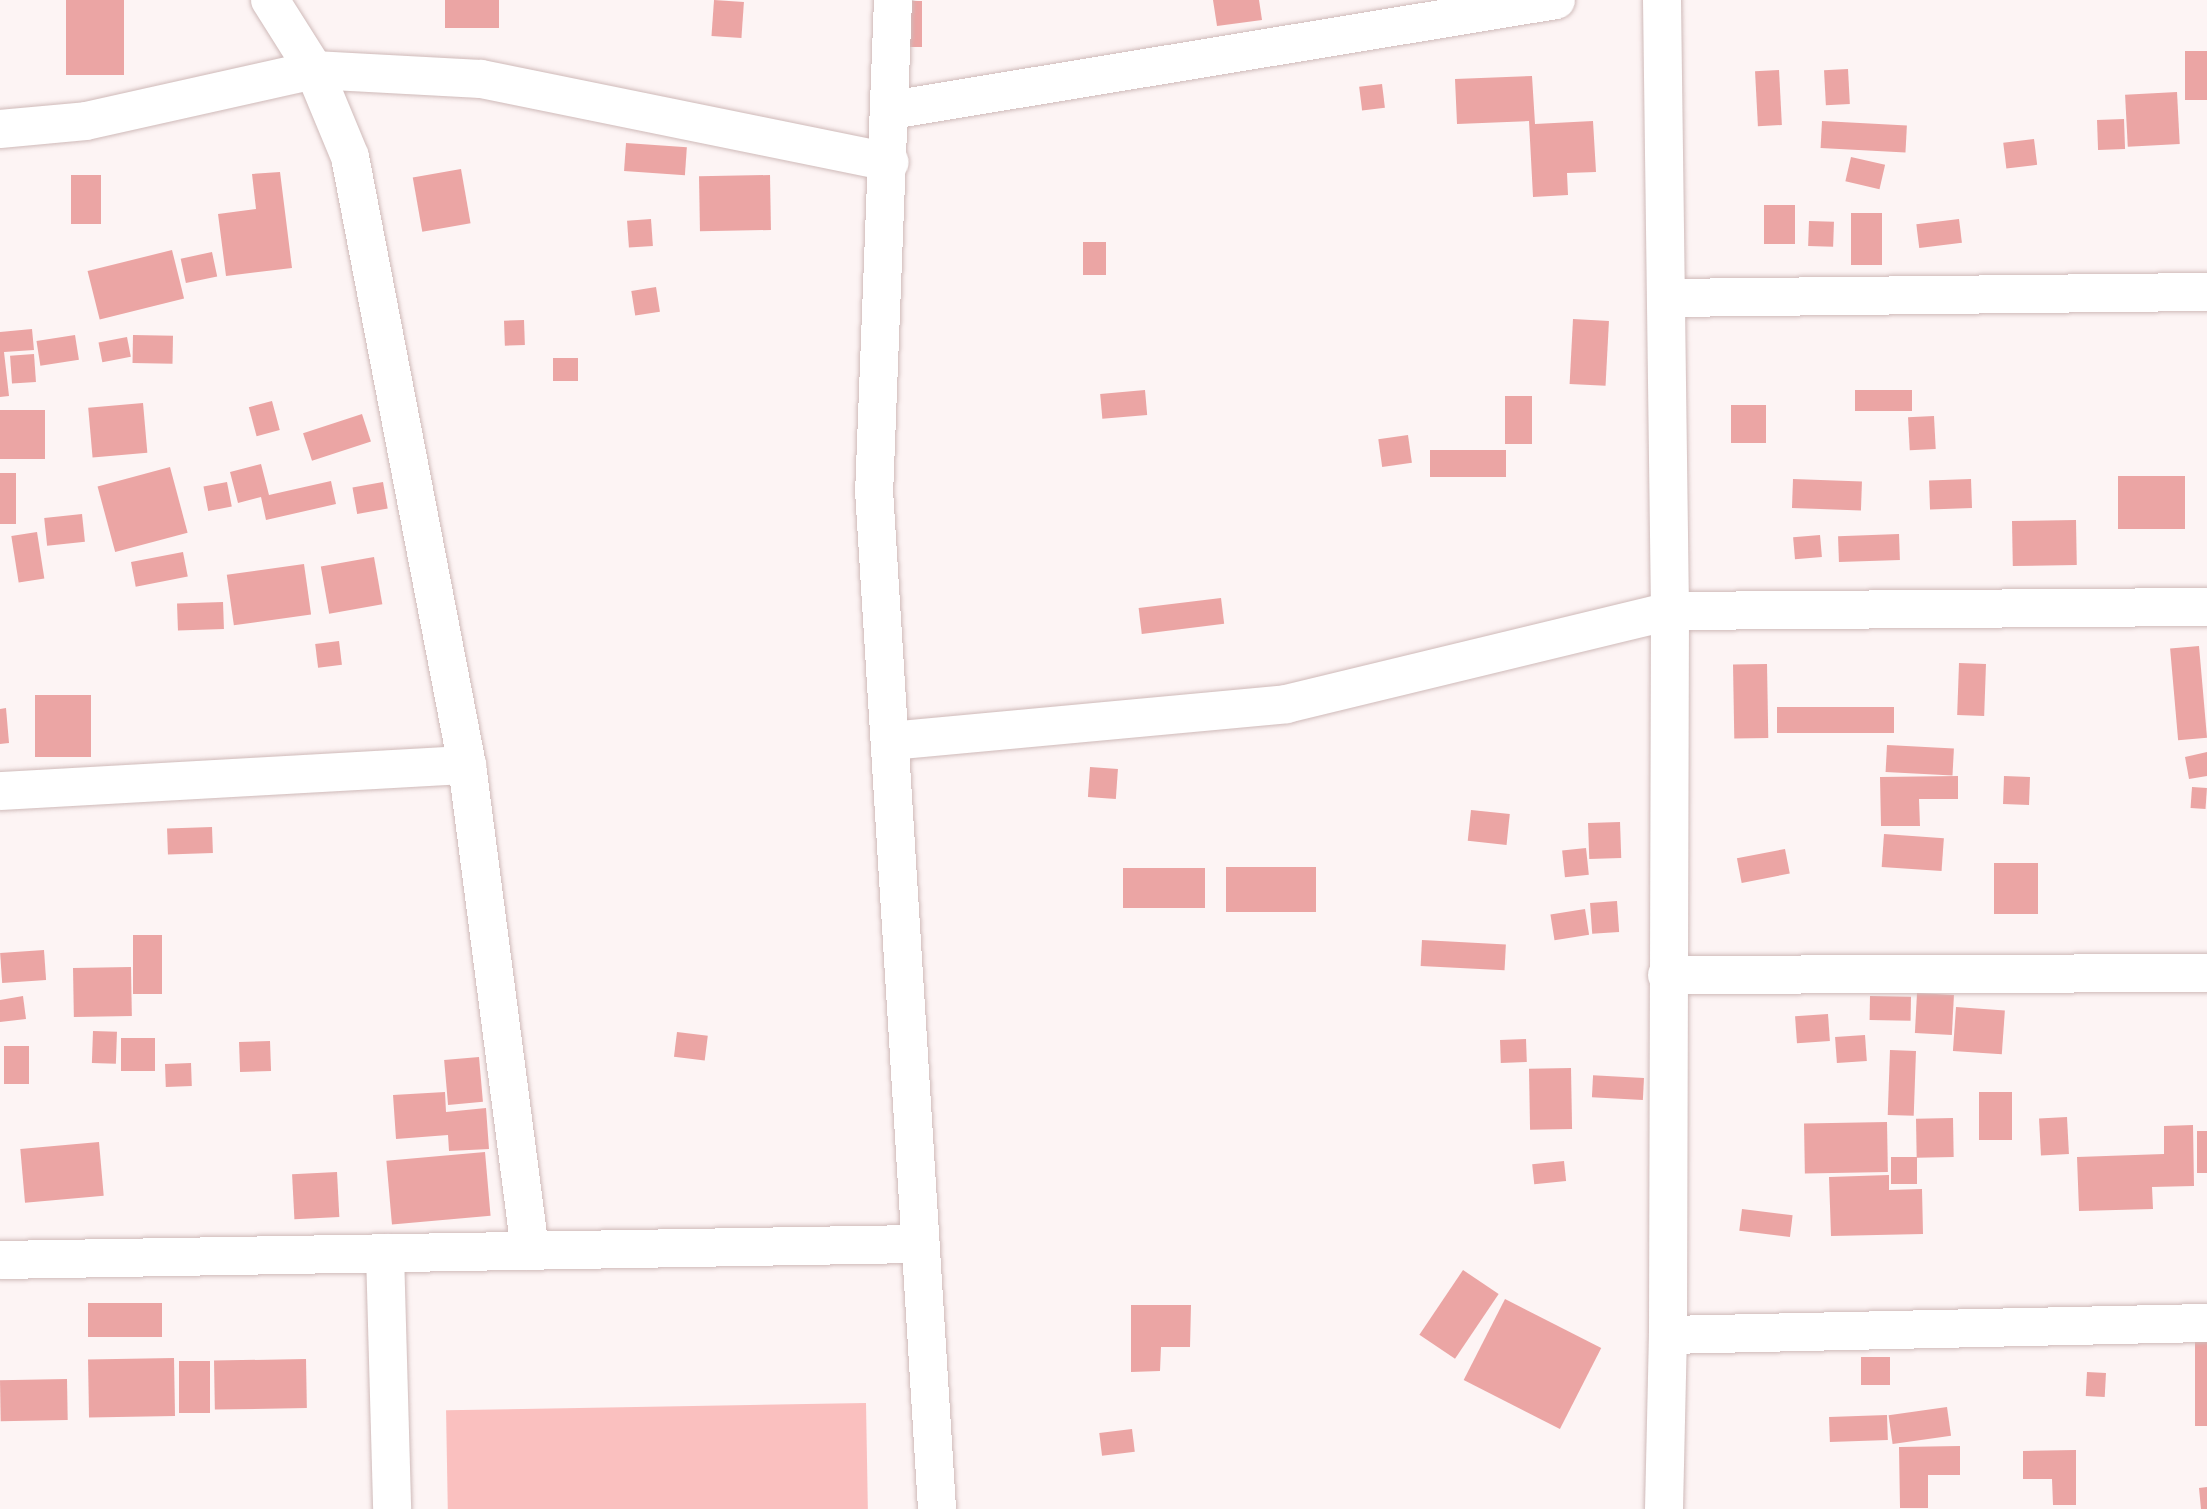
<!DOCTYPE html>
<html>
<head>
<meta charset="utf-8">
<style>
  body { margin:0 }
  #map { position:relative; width:2207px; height:1509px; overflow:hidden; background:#fdf4f4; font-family:"Golos Text",sans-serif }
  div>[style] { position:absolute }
  .green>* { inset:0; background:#fac0bf; transform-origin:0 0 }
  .building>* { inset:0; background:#eba5a4; transform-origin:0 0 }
  .roads { filter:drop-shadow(0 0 2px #cfbab9) drop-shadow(0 0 2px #cfbab9) }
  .minor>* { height:38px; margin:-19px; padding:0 19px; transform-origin:19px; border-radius:19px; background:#fff }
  span { translate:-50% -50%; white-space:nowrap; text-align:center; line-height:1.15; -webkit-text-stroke:5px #fff; paint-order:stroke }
</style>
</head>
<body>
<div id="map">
  <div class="green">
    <div style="left:866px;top:1403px;width:106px;height:420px;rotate:89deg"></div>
  </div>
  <div class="building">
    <div style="left:66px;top:0;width:58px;height:75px"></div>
    <div style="left:445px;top:0;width:54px;height:28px"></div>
    <div style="left:714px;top:0;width:30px;height:36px;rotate:4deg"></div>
    <div style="clip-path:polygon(1213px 0,1259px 0,1262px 20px,1217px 26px)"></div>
    <div style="left:889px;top:1px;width:33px;height:46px"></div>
    <div style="left:2185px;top:51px;width:22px;height:49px"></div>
    <div style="left:1848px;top:69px;width:35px;height:24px;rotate:87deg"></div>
    <div style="left:1779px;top:70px;width:55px;height:24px;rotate:87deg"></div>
    <div style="clip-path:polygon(1532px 76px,1535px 124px,1593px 121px,1596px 172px,1567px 173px,1568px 195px,1533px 197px,1529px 121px,1457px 124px,1455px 79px)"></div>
    <div style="left:1382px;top:84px;width:24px;height:23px;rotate:83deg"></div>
    <div style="left:2177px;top:92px;width:52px;height:52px;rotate:87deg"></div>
    <div style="left:2124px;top:119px;width:30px;height:27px;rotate:88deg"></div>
    <div style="left:1822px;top:121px;width:85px;height:27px;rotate:3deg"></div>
    <div style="left:2034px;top:139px;width:26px;height:31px;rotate:83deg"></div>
    <div style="left:626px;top:143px;width:61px;height:28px;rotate:4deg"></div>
    <div style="left:1851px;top:157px;width:35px;height:25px;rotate:13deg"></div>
    <div style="left:461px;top:169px;width:55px;height:49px;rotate:80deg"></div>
    <div style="clip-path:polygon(280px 172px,292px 268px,226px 276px,218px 214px,256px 209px,252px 174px)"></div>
    <div style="left:71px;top:175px;width:30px;height:49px"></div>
    <div style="left:770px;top:175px;width:55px;height:71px;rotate:89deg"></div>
    <div style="left:1795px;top:205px;width:39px;height:31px;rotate:90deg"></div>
    <div style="left:1851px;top:213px;width:31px;height:52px"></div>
    <div style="left:651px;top:219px;width:27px;height:24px;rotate:86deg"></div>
    <div style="left:1959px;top:219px;width:24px;height:43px;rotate:83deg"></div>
    <div style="left:1809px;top:221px;width:25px;height:25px;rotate:2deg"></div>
    <div style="left:1106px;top:242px;width:33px;height:23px;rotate:90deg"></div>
    <div style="left:172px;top:250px;width:50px;height:87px;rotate:76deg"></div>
    <div style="left:212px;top:252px;width:25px;height:32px;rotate:78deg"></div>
    <div style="left:656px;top:287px;width:25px;height:25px;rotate:81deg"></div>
    <div style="left:1573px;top:319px;width:36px;height:65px;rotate:3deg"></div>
    <div style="left:524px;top:320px;width:25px;height:20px;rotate:88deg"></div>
    <div style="clip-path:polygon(32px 329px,34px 350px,4px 352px,9px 396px,0 397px,0 332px)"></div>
    <div style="left:75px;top:335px;width:25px;height:39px;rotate:81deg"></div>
    <div style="left:133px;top:335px;width:40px;height:28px;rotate:1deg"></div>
    <div style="left:127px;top:337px;width:20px;height:29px;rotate:79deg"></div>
    <div style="left:34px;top:354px;width:28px;height:24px;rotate:86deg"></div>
    <div style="left:578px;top:358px;width:23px;height:25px;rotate:90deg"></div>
    <div style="left:1145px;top:390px;width:25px;height:45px;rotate:85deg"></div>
    <div style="left:1912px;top:390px;width:21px;height:57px;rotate:90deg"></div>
    <div style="left:1505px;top:396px;width:27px;height:48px"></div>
    <div style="left:272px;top:401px;width:30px;height:24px;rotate:75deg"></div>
    <div style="left:143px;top:403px;width:50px;height:55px;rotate:85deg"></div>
    <div style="left:1731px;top:405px;width:35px;height:38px"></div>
    <div style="left:45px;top:410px;width:49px;height:45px;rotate:90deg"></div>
    <div style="left:362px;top:414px;width:29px;height:62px;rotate:72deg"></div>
    <div style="left:1934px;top:416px;width:33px;height:26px;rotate:87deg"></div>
    <div style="left:1408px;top:435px;width:28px;height:30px;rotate:82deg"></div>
    <div style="left:1430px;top:450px;width:76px;height:27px"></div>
    <div style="clip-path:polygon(261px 464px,269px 495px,331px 481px,336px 504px,266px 520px,261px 497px,238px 503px,230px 472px)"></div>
    <div style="left:170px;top:467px;width:68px;height:75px;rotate:75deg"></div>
    <div style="left:0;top:473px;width:16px;height:51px"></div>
    <div style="left:2185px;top:476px;width:53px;height:67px;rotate:90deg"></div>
    <div style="left:1793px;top:479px;width:69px;height:29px;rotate:2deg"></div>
    <div style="left:1971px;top:479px;width:29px;height:42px;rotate:88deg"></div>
    <div style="left:227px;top:482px;width:25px;height:24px;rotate:79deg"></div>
    <div style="left:383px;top:482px;width:27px;height:31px;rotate:80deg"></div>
    <div style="left:82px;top:514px;width:28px;height:38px;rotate:84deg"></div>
    <div style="left:2076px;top:520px;width:45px;height:64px;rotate:89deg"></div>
    <div style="left:37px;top:532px;width:47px;height:26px;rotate:81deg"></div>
    <div style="left:1899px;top:534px;width:26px;height:61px;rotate:88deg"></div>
    <div style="left:1820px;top:535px;width:22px;height:27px;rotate:85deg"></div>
    <div style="left:183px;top:552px;width:25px;height:53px;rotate:79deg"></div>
    <div style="left:374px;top:557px;width:48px;height:54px;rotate:80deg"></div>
    <div style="left:304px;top:564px;width:51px;height:78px;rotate:82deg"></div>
    <div style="left:1221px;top:598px;width:26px;height:83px;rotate:83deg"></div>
    <div style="left:223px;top:602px;width:27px;height:46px;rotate:88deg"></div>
    <div style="left:339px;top:641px;width:24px;height:24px;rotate:83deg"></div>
    <div style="left:2199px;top:646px;width:92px;height:29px;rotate:85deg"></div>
    <div style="left:1959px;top:663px;width:27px;height:52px;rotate:2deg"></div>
    <div style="left:1767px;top:664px;width:74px;height:34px;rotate:89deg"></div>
    <div style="left:35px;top:695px;width:56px;height:62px"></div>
    <div style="left:1894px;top:707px;width:26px;height:117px;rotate:90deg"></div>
    <div style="clip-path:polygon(6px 708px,9px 743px,0 744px,0 709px)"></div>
    <div style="left:1887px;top:745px;width:67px;height:27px;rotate:3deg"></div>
    <div style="clip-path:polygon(2207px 752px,2207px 776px,2189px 779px,2185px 757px)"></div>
    <div style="left:1090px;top:767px;width:28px;height:30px;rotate:4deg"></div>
    <div style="clip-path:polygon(1958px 776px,1958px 799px,1919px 799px,1920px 826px,1881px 826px,1880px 777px)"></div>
    <div style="left:2004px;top:776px;width:26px;height:28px;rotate:2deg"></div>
    <div style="left:2192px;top:787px;width:15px;height:21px;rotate:4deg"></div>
    <div style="left:1471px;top:810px;width:39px;height:31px;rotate:6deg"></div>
    <div style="left:1620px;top:822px;width:36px;height:32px;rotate:88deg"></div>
    <div style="left:212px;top:827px;width:26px;height:45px;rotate:88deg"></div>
    <div style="left:1884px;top:834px;width:60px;height:33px;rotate:4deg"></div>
    <div style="left:1586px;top:848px;width:27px;height:24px;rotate:84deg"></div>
    <div style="left:1785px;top:849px;width:25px;height:49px;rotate:79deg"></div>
    <div style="left:1994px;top:863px;width:44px;height:51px"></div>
    <div style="left:1316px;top:867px;width:45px;height:90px;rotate:90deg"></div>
    <div style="left:1205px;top:868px;width:40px;height:82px;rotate:90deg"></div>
    <div style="left:1617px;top:901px;width:31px;height:27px;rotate:86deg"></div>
    <div style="left:1585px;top:909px;width:26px;height:35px;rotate:81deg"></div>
    <div style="left:133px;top:935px;width:29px;height:59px"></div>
    <div style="left:1422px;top:940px;width:84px;height:26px;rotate:3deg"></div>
    <div style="left:44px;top:950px;width:30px;height:44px;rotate:86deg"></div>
    <div style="left:131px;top:967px;width:49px;height:58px;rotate:89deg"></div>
    <div style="left:1917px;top:993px;width:37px;height:40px;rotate:3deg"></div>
    <div style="clip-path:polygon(23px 996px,26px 1019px,0 1022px,0 1000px)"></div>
    <div style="left:1870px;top:996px;width:41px;height:24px;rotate:1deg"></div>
    <div style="left:1956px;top:1007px;width:49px;height:44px;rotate:4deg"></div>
    <div style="left:1828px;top:1014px;width:27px;height:33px;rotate:86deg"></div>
    <div style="left:93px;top:1031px;width:24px;height:32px;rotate:2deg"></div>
    <div style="left:677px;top:1032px;width:31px;height:25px;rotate:7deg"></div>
    <div style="left:1865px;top:1035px;width:26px;height:30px;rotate:86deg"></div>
    <div style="left:121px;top:1038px;width:34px;height:33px"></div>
    <div style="left:1526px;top:1039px;width:23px;height:26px;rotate:88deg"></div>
    <div style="left:270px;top:1041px;width:30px;height:31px;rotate:88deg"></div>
    <div style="left:4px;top:1046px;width:25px;height:38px"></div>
    <div style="left:1890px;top:1050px;width:26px;height:65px;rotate:2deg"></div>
    <div style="left:479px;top:1057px;width:45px;height:35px;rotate:85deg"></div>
    <div style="left:191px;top:1063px;width:23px;height:26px;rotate:88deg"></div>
    <div style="left:1571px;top:1068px;width:61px;height:42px;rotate:89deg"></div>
    <div style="left:1644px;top:1078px;width:22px;height:51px;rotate:93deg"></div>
    <div style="clip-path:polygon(445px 1092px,446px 1112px,486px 1108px,489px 1149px,449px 1151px,448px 1135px,396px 1139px,393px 1095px)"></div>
    <div style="left:2012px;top:1092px;width:48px;height:33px;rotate:90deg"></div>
    <div style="left:2067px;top:1117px;width:37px;height:28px;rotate:87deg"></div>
    <div style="left:1953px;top:1118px;width:39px;height:37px;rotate:89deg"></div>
    <div style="left:1887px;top:1122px;width:50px;height:83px;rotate:89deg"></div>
    <div style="clip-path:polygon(2193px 1125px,2194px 1186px,2152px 1187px,2153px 1209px,2079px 1211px,2077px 1157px,2164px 1154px,2164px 1126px)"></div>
    <div style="left:2197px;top:1131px;width:10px;height:42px"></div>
    <div style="left:99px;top:1142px;width:54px;height:79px;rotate:85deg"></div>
    <div style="left:485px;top:1152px;width:64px;height:99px;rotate:85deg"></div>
    <div style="left:1891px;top:1157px;width:26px;height:27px"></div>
    <div style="left:1564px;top:1161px;width:20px;height:32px;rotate:84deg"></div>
    <div style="left:337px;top:1172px;width:45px;height:45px;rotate:87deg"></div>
    <div style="clip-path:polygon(1889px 1175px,1889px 1190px,1922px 1189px,1923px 1234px,1831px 1236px,1829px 1177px)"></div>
    <div style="left:1742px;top:1209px;width:51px;height:22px;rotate:7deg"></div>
    <div style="left:1463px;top:1270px;width:43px;height:78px;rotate:34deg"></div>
    <div style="left:1505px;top:1299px;width:108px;height:91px;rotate:27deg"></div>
    <div style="left:162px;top:1303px;width:34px;height:74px;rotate:90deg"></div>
    <div style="clip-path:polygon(1131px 1305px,1191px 1305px,1190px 1347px,1161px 1347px,1160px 1371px,1131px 1372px)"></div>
    <div style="left:2207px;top:1320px;width:106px;height:12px;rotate:90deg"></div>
    <div style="left:1861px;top:1357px;width:29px;height:28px"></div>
    <div style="left:174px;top:1358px;width:58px;height:86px;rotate:89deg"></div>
    <div style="left:306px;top:1359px;width:49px;height:92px;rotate:89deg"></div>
    <div style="left:179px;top:1361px;width:31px;height:52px"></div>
    <div style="left:2087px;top:1372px;width:19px;height:24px;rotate:3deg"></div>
    <div style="left:67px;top:1379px;width:41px;height:67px;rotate:89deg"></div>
    <div style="left:1947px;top:1407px;width:29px;height:59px;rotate:82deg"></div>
    <div style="left:1887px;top:1415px;width:25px;height:58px;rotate:88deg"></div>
    <div style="left:1132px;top:1429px;width:23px;height:33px;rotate:83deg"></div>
    <div style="clip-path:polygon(1960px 1446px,1960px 1475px,1928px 1475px,1928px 1508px,1900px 1508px,1899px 1447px)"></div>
    <div style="clip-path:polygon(2076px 1450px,2076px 1505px,2053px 1505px,2052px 1479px,2023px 1479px,2023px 1451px)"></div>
    <div style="clip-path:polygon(2207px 1487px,2207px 1509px,2201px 1509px,2199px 1488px)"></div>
  </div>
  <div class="roads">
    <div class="minor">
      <div style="left:270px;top:0;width:83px;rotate:57.8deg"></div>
      <div style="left:314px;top:70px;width:94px;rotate:67.5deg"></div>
      <div style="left:350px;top:157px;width:619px;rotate:79.11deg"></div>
      <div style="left:467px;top:765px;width:490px;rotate:82.6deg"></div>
      <div style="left:893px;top:0;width:490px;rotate:92.2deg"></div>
      <div style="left:874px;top:490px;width:1021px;rotate:86.46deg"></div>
      <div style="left:1662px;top:0;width:611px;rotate:89.25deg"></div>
      <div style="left:1670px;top:611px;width:724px;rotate:90.16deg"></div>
      <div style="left:1668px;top:1335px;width:539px;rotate:-1.28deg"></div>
      <div style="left:891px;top:110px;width:674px;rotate:-9.39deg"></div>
      <div style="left:0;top:129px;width:86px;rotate:-5.3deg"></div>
      <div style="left:86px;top:121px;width:234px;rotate:-12.6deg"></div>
      <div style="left:314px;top:70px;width:167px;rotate:3.1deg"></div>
      <div style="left:481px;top:79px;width:417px;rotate:11.5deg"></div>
      <div style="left:1666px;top:298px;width:541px;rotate:-0.64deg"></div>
      <div style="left:890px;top:741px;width:398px;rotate:-5.3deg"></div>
      <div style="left:1286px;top:704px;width:395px;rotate:-13.6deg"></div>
      <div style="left:1670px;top:611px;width:537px;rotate:-0.43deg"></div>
      <div style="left:0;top:791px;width:468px;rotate:-3.2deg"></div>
      <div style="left:1667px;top:975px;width:540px;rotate:-0.21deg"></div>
      <div style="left:385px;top:1253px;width:256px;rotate:88.4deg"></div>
      <div style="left:0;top:1260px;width:920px;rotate:-1deg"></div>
      <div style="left:1664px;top:1509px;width:174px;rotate:-88.7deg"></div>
    </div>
  </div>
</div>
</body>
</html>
